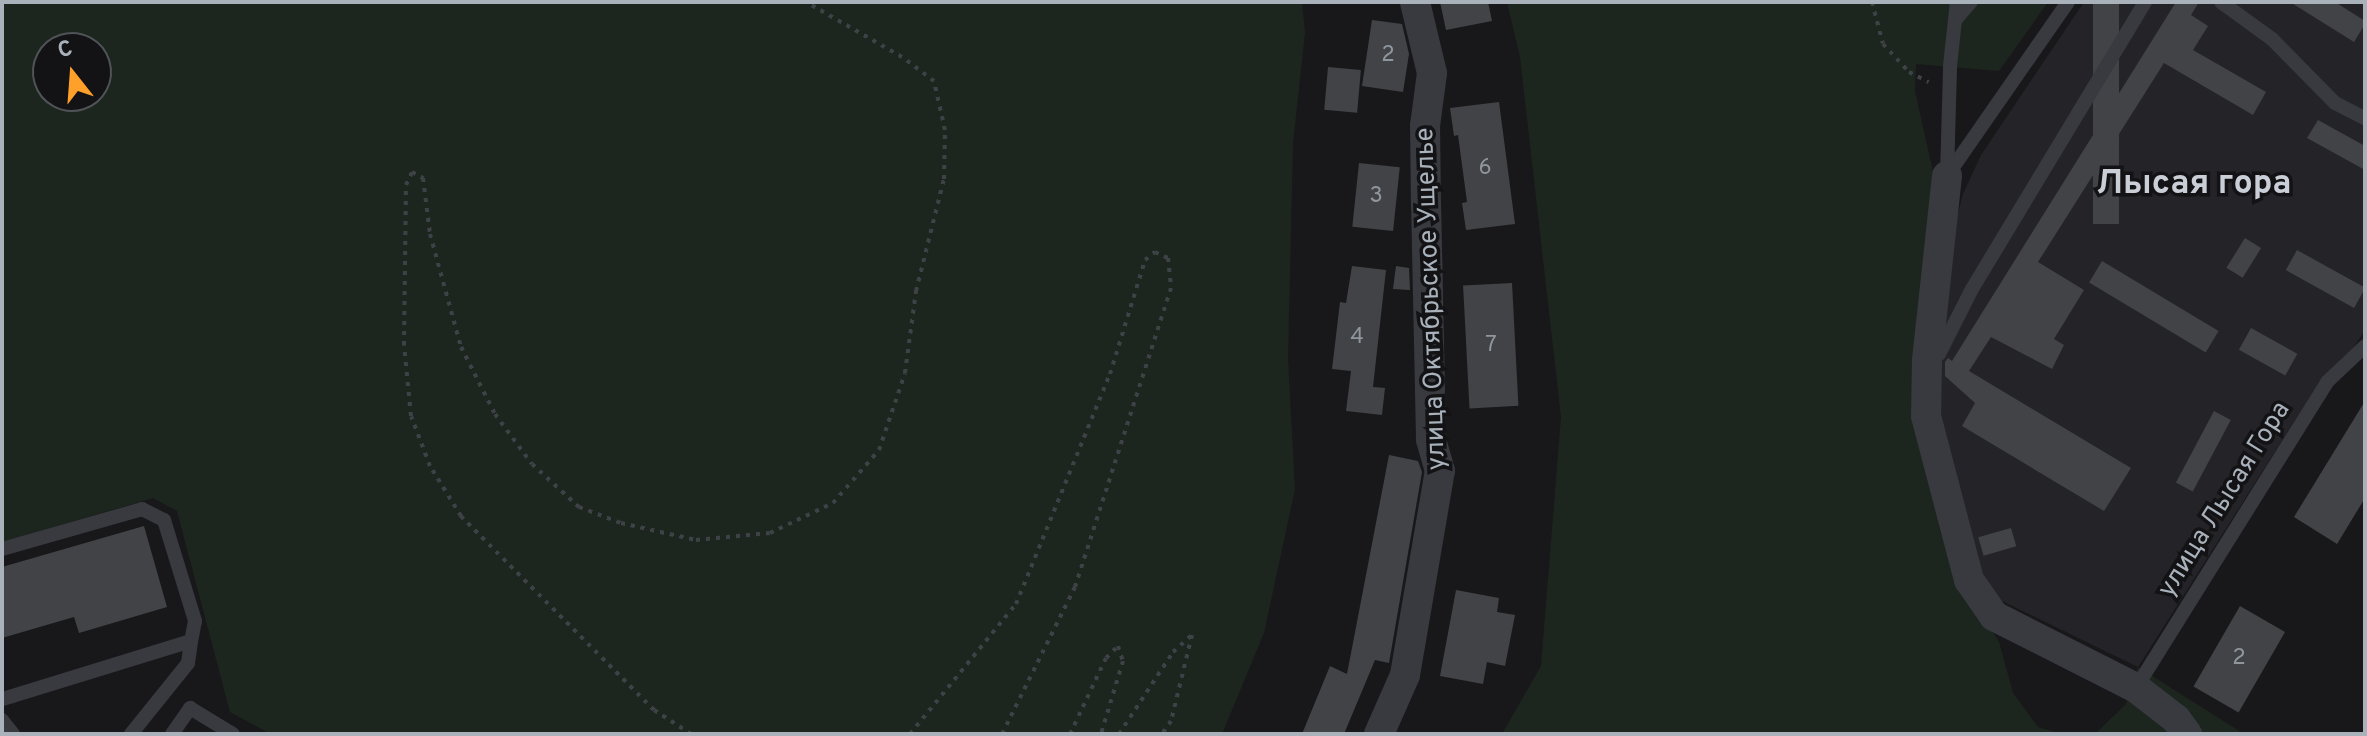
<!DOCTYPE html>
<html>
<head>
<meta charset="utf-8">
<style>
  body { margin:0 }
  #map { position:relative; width:2367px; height:736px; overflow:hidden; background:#18181a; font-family:Overpass,sans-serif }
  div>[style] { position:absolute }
  .built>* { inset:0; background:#242428 }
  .green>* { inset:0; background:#1d261e }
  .building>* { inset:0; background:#424347; transform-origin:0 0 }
  .path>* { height:4px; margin-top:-2px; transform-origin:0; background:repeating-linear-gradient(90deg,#3e4247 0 4px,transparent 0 10px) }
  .lane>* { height:14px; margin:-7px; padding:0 7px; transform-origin:7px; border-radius:7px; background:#383a40 }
  .street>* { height:30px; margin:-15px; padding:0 15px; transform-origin:15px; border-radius:15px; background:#383a40 }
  span { translate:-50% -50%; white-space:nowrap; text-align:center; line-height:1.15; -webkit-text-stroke:7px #131315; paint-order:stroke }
  .number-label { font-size:22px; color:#8f969e }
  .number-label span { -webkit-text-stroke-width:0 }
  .street-label { font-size:26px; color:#a9b1bb }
  .district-label { font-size:34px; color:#cacfd7; font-weight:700 }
  .frame { position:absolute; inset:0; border:4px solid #a9b1bb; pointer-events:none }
  .north { position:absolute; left:32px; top:32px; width:80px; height:80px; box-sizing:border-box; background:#131315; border:2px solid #4f5257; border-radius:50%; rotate:343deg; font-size:22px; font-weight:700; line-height:32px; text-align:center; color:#a9b1bb }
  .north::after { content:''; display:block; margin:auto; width:28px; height:36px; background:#ffa02b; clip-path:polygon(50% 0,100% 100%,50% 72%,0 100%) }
</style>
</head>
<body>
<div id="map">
  <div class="built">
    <div style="clip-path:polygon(2084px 2px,2365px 2px,2365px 330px,2353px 348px,2321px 379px,2138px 667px,1988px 594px,1937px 422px,1950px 244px,1963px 194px,1981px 155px)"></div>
  </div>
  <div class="green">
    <div style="clip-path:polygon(evenodd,2px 2px,1302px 2px,1305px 33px,1293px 143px,1288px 359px,1295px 489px,1264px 633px,1222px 734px,271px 734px,230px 712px,177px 511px,153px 498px,2px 542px,2px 2px,48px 48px,96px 48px,96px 96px,48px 96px,48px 48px)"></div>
    <div style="clip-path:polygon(1507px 2px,2048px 2px,1999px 71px,1916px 64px,1915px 91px,1933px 172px,1915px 414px,1962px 584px,1999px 642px,2013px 693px,2038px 727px,2061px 734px,1502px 734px,1541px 666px,1561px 417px,1520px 57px)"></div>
    <div style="clip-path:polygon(2138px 667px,2244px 734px,2095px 734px,2126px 704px)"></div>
  </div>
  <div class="building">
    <div style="clip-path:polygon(1440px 2px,1488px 2px,1492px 21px,1446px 30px)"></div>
    <div style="left:2093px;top:2px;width:26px;height:222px"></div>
    <div style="clip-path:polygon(2176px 2px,2199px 2px,2191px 15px,2208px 26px,2193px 50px,2266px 92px,2253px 115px,2164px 63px,2038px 262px,2084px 290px,2054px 339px,2064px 345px,2052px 369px,1991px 337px,1969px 371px,2131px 468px,2104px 511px,1962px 426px,1975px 403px,1945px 376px,1945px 362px,1948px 358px,1952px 361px)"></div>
    <div style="clip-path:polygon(2290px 2px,2335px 2px,2365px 21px,2365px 24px,2354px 42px)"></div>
    <div style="clip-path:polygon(1372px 20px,1402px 24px,1409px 54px,1403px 92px,1362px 86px)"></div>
    <div style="left:1328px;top:67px;width:33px;height:43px;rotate:5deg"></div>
    <div style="clip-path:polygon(1499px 102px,1515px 224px,1466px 230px,1462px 203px,1467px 202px,1458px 135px,1454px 136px,1450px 108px)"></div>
    <div style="clip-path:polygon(2318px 120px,2365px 146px,2365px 170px,2307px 138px)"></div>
    <div style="left:1359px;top:163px;width:41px;height:64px;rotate:6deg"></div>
    <div style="left:2245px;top:238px;width:19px;height:35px;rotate:32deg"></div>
    <div style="left:2297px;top:250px;width:78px;height:23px;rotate:29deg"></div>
    <div style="left:2102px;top:261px;width:136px;height:25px;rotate:31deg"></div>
    <div style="clip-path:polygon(1352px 266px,1386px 270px,1373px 387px,1385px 388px,1382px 415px,1346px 411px,1351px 371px,1332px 369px,1340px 302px,1346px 303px)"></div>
    <div style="clip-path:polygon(1396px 266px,1409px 268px,1410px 290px,1393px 289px)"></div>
    <div style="left:1512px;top:283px;width:123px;height:49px;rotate:87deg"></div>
    <div style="left:2251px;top:328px;width:53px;height:25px;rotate:29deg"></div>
    <div style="clip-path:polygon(2365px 401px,2365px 498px,2337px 544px,2294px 517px)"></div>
    <div style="left:2214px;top:411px;width:19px;height:81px;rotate:28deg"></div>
    <div style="clip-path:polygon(1389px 455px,1418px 461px,1422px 472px,1389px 663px,1375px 660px,1344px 734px,1302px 734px,1330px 666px,1347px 674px)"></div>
    <div style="clip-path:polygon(144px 526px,167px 607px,79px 633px,74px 617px,2px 638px,2px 567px)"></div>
    <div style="left:2011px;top:528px;width:19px;height:34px;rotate:74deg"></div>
    <div style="clip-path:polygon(1456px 590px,1499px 598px,1497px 612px,1515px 615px,1505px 666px,1487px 662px,1483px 684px,1440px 676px)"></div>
    <div style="left:2240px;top:606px;width:52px;height:93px;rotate:30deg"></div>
  </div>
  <div class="path">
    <div style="left:1872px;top:2px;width:43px;rotate:75.3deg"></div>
    <div style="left:1883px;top:44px;width:38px;rotate:47deg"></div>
    <div style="left:1909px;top:72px;width:22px;rotate:27deg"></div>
    <div style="left:691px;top:734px;width:44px;rotate:-147deg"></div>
    <div style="left:654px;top:710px;width:274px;rotate:-134.9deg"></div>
    <div style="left:461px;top:516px;width:59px;rotate:-121.8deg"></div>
    <div style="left:430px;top:466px;width:53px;rotate:-110.8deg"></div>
    <div style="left:411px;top:416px;width:71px;rotate:-95.6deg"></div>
    <div style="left:404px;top:345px;width:160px;rotate:-89.3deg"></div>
    <div style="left:406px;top:185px;width:14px;rotate:-65deg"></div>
    <div style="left:412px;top:172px;width:13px;rotate:29deg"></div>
    <div style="left:423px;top:178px;width:56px;rotate:82.9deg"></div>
    <div style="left:430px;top:234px;width:117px;rotate:74.7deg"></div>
    <div style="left:461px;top:347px;width:75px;rotate:63.1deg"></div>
    <div style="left:495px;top:414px;width:62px;rotate:53.5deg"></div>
    <div style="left:532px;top:464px;width:64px;rotate:42.5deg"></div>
    <div style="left:579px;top:507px;width:45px;rotate:20.9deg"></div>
    <div style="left:621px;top:523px;width:77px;rotate:12.8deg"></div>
    <div style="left:696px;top:540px;width:74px;rotate:-5.4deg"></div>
    <div style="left:770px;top:533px;width:70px;rotate:-25.5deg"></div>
    <div style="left:833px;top:503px;width:70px;rotate:-49deg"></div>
    <div style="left:879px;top:450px;width:81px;rotate:-71.3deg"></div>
    <div style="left:905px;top:373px;width:83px;rotate:-82.4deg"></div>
    <div style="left:916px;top:291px;width:115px;rotate:-76deg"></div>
    <div style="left:944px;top:179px;width:49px;rotate:-88.8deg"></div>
    <div style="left:945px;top:130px;width:50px;rotate:-102.7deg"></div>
    <div style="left:934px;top:81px;width:40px;rotate:-143deg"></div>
    <div style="left:902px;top:57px;width:111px;rotate:-150.2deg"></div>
    <div style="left:910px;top:734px;width:168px;rotate:-50.8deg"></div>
    <div style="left:1016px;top:604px;width:248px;rotate:-67.8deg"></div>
    <div style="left:1110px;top:374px;width:119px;rotate:-72.9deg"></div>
    <div style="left:1145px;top:260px;width:13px;rotate:-39deg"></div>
    <div style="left:1155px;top:252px;width:14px;rotate:25deg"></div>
    <div style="left:1168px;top:258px;width:30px;rotate:84deg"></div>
    <div style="left:1171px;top:288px;width:314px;rotate:107.8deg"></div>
    <div style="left:1075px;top:587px;width:164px;rotate:116.4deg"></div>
    <div style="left:1070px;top:734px;width:84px;rotate:-64.7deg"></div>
    <div style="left:1106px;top:658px;width:17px;rotate:-45deg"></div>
    <div style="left:1118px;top:646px;width:16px;rotate:72deg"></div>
    <div style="left:1123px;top:661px;width:76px;rotate:106.8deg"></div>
    <div style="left:1119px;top:734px;width:98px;rotate:-56.6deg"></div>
    <div style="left:1173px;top:652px;width:25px;rotate:-42deg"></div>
    <div style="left:1192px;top:635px;width:89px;rotate:103.7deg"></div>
    <div style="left:1171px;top:721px;width:16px;rotate:125deg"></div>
  </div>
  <div class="lane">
    <div style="left:2221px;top:2px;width:63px;rotate:36deg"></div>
    <div style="left:2272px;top:39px;width:90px;rotate:45.5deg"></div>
    <div style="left:2335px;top:103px;width:34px;rotate:27deg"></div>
    <div style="left:1956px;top:19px;width:23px;rotate:-49deg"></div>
    <div style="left:1947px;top:176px;width:212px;rotate:-55.2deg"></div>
    <div style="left:1947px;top:176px;width:110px;rotate:-88.4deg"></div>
    <div style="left:1950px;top:66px;width:64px;rotate:-83.8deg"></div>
    <div style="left:1934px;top:357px;width:6px;rotate:-31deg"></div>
    <div style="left:1939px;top:354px;width:73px;rotate:-63.1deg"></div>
    <div style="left:1972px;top:289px;width:335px;rotate:-58.9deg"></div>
    <div style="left:2px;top:549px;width:146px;rotate:-15.9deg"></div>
    <div style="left:142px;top:509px;width:25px;rotate:27deg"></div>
    <div style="left:164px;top:520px;width:106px;rotate:72.9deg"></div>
    <div style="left:195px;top:621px;width:20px;rotate:101deg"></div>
    <div style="left:191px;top:641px;width:198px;rotate:162.9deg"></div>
    <div style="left:2136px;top:688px;width:361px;rotate:-58deg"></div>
    <div style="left:2327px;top:382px;width:52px;rotate:-43.5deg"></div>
    <div style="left:2px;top:720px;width:18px;rotate:52deg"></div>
    <div style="left:131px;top:734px;width:91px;rotate:-51.2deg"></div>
    <div style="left:188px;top:663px;width:22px;rotate:-82deg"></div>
    <div style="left:172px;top:734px;width:32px;rotate:-55deg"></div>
    <div style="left:190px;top:708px;width:50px;rotate:31.2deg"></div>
  </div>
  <div class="street">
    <div style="left:1947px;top:176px;width:186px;rotate:96.2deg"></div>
    <div style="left:1927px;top:361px;width:55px;rotate:91deg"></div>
    <div style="left:1926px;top:416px;width:170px;rotate:75.3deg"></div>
    <div style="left:1969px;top:580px;width:44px;rotate:55.2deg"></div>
    <div style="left:1994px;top:616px;width:159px;rotate:26.9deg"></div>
    <div style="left:2136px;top:688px;width:51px;rotate:37.8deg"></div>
    <div style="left:2176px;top:719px;width:19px;rotate:54deg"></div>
    <div style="left:1379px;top:734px;width:64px;rotate:-66.2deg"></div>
    <div style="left:1405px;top:675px;width:207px;rotate:-80.3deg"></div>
    <div style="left:1440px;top:471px;width:33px;rotate:-106deg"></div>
    <div style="left:1431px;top:439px;width:234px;rotate:-91.2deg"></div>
    <div style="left:1426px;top:205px;width:79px;rotate:-90.7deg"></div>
    <div style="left:1425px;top:126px;width:53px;rotate:-82.5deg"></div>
    <div style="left:1432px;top:73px;width:73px;rotate:-103.5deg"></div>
  </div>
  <div class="number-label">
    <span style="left:1388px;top:56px">2</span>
    <span style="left:1485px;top:169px">6</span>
    <span style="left:1376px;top:197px">3</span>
    <span style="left:1357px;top:338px">4</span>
    <span style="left:1491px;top:346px">7</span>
    <span style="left:2239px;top:659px">2</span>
  </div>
  <div class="street-label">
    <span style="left:1432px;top:299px;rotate:-92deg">улица Октябрьское Ущелье</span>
    <span style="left:2225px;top:500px;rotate:-58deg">улица Лысая Гора</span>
  </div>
  <div class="district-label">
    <span style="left:2194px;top:185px">Лысая гора</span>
  </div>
  <div class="frame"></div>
  <div class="north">С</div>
</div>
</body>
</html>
